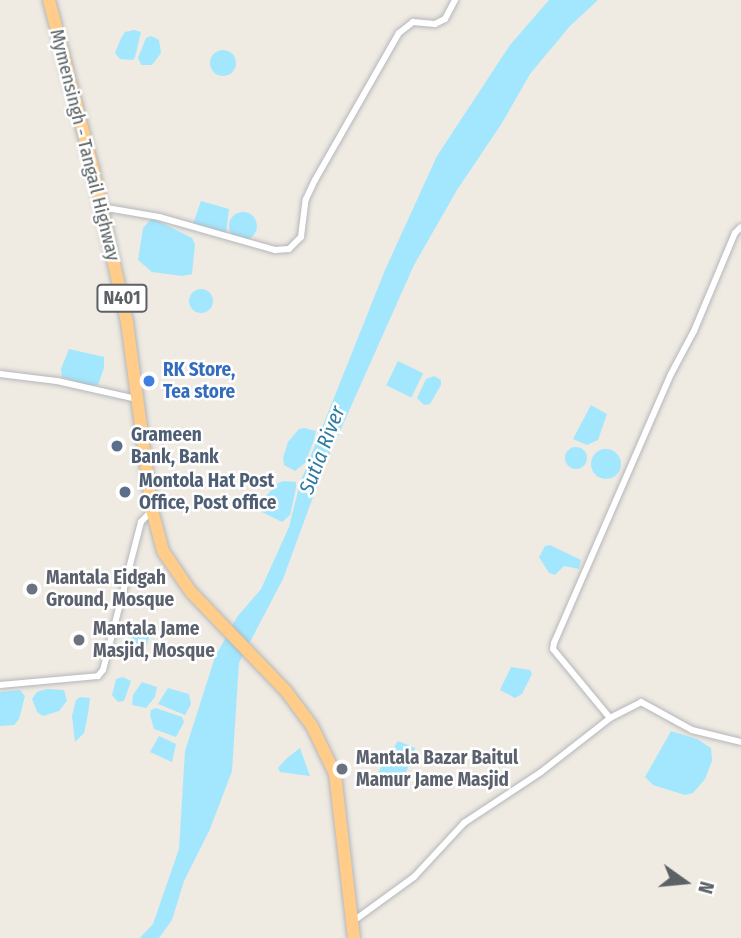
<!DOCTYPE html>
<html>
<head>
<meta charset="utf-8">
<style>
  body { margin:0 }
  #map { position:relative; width:741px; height:938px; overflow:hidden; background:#efeae2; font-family:"Fira Sans Condensed",sans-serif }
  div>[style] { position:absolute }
  .water>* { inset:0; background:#a3e7ff; transform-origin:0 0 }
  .round { border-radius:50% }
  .roads { filter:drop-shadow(0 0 2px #b3b7bb) drop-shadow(0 0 2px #b3b7bb) }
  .street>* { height:6px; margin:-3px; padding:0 3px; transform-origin:3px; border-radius:3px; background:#fff }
  .highway>* { height:12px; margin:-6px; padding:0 6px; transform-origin:6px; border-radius:6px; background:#ffcc8a }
  .dots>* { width:19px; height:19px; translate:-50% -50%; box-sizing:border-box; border:4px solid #fff; border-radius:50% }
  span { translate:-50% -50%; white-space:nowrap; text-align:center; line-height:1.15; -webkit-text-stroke:5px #fff; paint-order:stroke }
  .shield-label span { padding:2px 5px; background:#fff; border:2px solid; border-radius:5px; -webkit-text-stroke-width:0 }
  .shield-label { font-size:18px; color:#5b6165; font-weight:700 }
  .street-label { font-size:19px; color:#5b6165 }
  .shop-label { font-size:19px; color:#366cbe; font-weight:700 }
  .left { translate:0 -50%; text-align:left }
  .service-label { font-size:19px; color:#4e5e75; font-weight:700 }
  .worship-label { font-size:19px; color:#5b616d; font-weight:700 }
  .water-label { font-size:21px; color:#2f7aa0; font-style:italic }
  .north { position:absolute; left:650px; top:847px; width:70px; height:70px; -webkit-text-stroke:5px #fff; paint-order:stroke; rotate:105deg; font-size:19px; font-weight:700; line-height:28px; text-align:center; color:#5b6165 }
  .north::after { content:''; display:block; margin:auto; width:24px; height:32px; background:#5b6165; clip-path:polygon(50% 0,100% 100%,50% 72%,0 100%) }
</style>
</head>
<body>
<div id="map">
  <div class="water">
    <div style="clip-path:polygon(549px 0,598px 0,570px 26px,530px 74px,502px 123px,457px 190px,414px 265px,324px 467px,283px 579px,239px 663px,232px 771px,210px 829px,184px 881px,172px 920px,159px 938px,140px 938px,153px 924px,179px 849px,185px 751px,215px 657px,237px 617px,261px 589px,289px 527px,300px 483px,385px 270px,437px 156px,510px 45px)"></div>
    <div style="clip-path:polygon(134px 30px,141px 32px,135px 57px,133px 60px,120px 59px,115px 53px,121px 38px,125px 32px)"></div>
    <div style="clip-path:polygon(151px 36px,159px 40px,161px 53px,152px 65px,141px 65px,138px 58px,146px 38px)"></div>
    <div class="round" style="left:210px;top:50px;width:26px;height:26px"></div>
    <div style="clip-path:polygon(201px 201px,229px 209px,226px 233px,193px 224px)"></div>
    <div class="round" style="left:229px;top:212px;width:28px;height:28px"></div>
    <div style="clip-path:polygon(152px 218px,192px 238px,195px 244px,192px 274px,182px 276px,152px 272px,138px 260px,143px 228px)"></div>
    <div class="round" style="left:189px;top:289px;width:24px;height:24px"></div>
    <div style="clip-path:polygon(69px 349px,104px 357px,104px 368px,98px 385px,86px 385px,62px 377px,61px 369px)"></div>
    <div style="left:398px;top:361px;width:28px;height:27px;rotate:26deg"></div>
    <div style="clip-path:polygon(434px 376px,441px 380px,441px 385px,430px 404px,424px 405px,417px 398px,426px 379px)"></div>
    <div style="clip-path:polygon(591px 405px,607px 414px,598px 440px,587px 445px,573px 439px)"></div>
    <div style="clip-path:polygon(304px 428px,316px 431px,314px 440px,305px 463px,295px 471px,284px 465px,283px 458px,288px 442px,299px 429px)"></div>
    <div class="round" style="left:565px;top:447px;width:22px;height:22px"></div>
    <div class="round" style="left:591px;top:449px;width:30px;height:30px"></div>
    <div style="clip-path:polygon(284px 481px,296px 482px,296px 488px,290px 515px,282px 522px,262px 512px,267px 495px,278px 483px)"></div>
    <div style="clip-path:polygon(550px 545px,581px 560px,579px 569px,564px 566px,555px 575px,549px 573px,539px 557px,545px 546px)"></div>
    <div style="clip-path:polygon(138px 625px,151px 632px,146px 647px,136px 656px,130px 654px,129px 642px)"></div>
    <div style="clip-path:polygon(511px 667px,530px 670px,532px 674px,522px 694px,515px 698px,500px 690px)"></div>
    <div style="clip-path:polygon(123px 677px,131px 681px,124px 701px,118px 702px,112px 695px,116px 679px)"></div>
    <div style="clip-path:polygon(142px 682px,157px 687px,155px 697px,146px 708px,132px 705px,133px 695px)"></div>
    <div style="clip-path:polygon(168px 688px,189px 694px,191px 704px,185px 715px,158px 704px)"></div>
    <div style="clip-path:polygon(47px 689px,64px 690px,67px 701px,59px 711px,43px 716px,37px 712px,32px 699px,37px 692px)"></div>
    <div style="clip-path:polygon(20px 690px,25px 696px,19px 719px,14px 725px,0 726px,0 692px)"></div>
    <div style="clip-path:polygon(80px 697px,90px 698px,88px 714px,84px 733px,75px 742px,72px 716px,76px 700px)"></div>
    <div style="clip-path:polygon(156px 708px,182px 717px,184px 722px,176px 737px,154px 729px,150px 715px,151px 710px)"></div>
    <div style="clip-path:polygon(671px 731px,697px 739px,711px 748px,712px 761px,705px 779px,693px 793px,685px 795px,653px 785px,645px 777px)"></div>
    <div style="clip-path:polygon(159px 736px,176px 744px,172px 762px,150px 752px)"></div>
    <div style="clip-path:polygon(398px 741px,415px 748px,415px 754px,402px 780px,389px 786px,381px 783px,377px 774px)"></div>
    <div style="clip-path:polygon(300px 748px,310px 776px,280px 772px,278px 768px,286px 759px)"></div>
  </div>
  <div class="roads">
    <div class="street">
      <div style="left:101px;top:207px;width:59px;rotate:9.8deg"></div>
      <div style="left:159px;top:217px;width:121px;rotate:15.9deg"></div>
      <div style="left:275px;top:250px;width:14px;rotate:-4deg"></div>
      <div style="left:289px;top:249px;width:17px;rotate:-45deg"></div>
      <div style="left:301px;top:237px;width:38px;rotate:-83deg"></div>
      <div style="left:306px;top:199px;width:21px;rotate:-65deg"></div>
      <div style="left:315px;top:180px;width:169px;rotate:-60.3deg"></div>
      <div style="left:399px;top:33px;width:18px;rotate:-38deg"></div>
      <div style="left:413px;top:22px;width:22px;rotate:5deg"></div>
      <div style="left:435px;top:24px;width:11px;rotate:-27deg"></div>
      <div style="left:445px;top:19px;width:21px;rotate:-62deg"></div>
      <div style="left:0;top:374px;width:57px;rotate:7deg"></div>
      <div style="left:57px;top:381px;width:81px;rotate:12.8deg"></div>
      <div style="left:0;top:685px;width:98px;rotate:-5.2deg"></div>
      <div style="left:98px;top:676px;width:8px;rotate:-50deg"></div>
      <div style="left:103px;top:670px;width:153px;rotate:-75.6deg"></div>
      <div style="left:141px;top:522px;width:16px;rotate:-47deg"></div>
      <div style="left:610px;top:718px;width:89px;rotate:-129.6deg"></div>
      <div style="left:553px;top:649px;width:6px;rotate:-81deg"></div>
      <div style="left:554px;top:643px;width:293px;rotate:-66.5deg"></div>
      <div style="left:671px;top:374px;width:49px;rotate:-61.9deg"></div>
      <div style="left:694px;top:331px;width:106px;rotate:-67.3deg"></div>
      <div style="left:735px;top:233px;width:8px;rotate:-45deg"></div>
      <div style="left:352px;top:922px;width:77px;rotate:-36deg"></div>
      <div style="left:414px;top:877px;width:74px;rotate:-47.2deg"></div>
      <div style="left:464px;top:823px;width:92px;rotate:-33.5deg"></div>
      <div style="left:541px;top:772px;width:88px;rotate:-38deg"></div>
      <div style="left:610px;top:718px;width:35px;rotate:-27deg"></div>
      <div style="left:641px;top:702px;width:58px;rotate:28.8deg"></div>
      <div style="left:692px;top:730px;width:50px;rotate:13.8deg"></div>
    </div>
    <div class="highway">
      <div style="left:49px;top:0;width:175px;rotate:75.4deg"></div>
      <div style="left:93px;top:169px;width:157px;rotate:77.5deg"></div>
      <div style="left:127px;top:322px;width:190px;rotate:82.4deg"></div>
      <div style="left:152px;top:510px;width:42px;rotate:75deg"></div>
      <div style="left:163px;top:551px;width:50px;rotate:55.7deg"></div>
      <div style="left:191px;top:592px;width:137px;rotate:46.2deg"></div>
      <div style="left:286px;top:691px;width:44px;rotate:53.4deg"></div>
      <div style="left:312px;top:726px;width:53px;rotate:64.4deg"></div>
      <div style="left:335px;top:774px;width:165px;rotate:83.4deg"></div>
    </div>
  </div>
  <div class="dots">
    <div style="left:149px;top:381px;background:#3f7fe0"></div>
    <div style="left:117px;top:446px;background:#5c6f8a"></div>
    <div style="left:125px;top:492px;background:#5c6f8a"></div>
    <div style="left:32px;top:589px;background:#6b7280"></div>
    <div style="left:79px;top:640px;background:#6b7280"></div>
    <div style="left:342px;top:769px;background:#6b7280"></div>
  </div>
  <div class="shield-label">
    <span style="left:122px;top:298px">N401</span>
  </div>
  <div class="street-label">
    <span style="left:85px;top:145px;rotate:76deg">Mymensingh - Tangail Highway</span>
  </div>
  <div class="shop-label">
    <span class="left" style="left:163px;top:381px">RK Store,<br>Tea store</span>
  </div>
  <div class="service-label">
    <span class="left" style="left:131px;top:446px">Grameen<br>Bank, Bank</span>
    <span class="left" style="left:139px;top:492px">Montola Hat Post<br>Office, Post office</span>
  </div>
  <div class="worship-label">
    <span class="left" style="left:46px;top:589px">Mantala Eidgah<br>Ground, Mosque</span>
    <span class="left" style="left:93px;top:640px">Mantala Jame<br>Masjid, Mosque</span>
    <span class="left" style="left:356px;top:769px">Mantala Bazar Baitul<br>Mamur Jame Masjid</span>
  </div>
  <div class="water-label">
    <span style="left:322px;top:450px;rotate:-69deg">Sutia River</span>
  </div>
  <div class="north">N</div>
</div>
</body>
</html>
